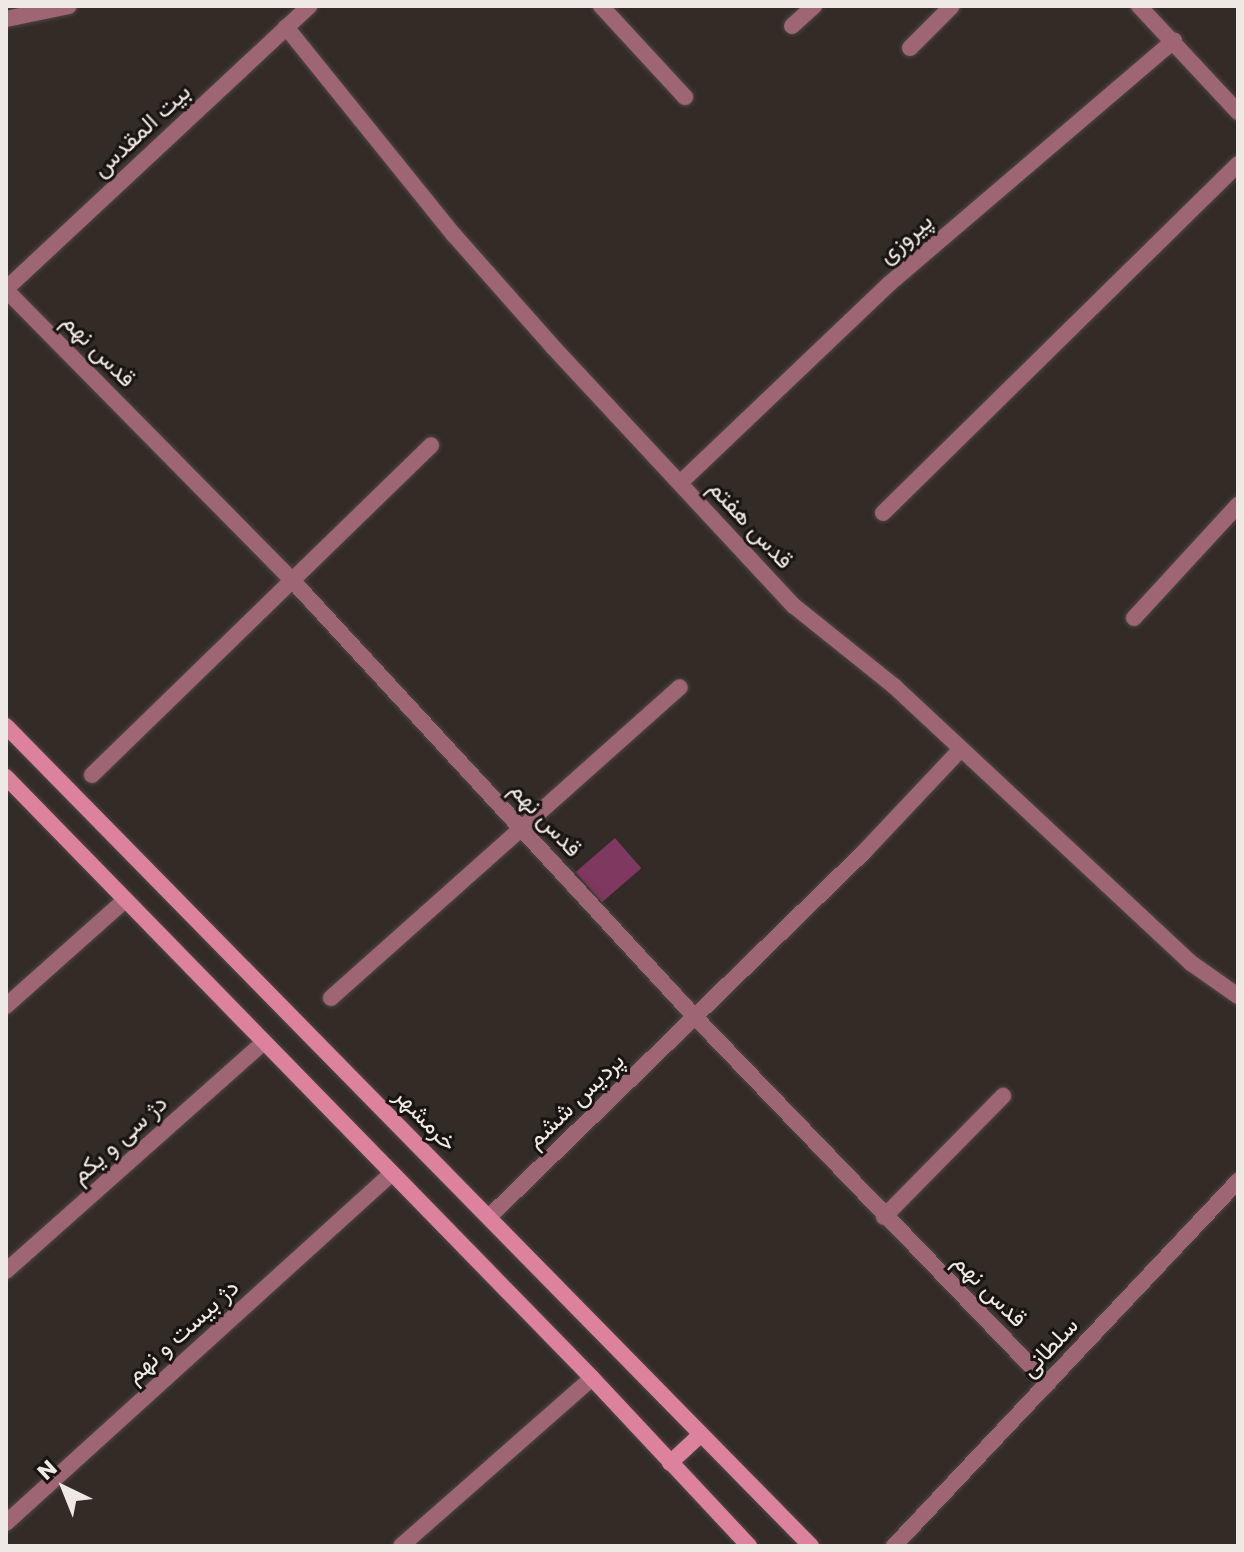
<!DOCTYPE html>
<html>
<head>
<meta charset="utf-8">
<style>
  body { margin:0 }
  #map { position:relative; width:1244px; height:1552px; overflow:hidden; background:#332b26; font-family:Poppins,Vazirmatn,sans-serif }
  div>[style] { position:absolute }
  .building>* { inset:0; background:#7f3860; transform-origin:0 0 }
  .roads { filter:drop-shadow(0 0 2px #4d4641) drop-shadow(0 0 2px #4d4641) }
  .pedestrian>* { height:16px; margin:-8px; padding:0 8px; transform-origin:8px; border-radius:8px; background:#9e6575 }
  .minor>* { height:16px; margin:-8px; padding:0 8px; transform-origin:8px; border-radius:8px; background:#9e6575 }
  .tertiary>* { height:16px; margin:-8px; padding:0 8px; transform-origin:8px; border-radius:8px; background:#9e6575 }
  .secondary>* { height:16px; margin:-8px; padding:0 8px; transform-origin:8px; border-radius:8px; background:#dd829e }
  span { translate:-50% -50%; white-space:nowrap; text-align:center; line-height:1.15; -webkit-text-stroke:6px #181412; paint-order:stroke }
  .street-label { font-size:24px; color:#efe9e6 }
  .frame { position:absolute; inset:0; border:8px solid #efe9e6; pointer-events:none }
  .north { position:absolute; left:24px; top:1448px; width:80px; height:80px; -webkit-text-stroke:6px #181412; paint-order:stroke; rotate:317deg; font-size:22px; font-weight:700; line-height:32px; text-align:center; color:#efe9e6 }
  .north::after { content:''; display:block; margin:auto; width:28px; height:36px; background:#efe9e6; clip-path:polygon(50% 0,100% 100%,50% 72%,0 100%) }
</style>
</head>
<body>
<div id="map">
  <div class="building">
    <div style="left:615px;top:838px;width:40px;height:52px;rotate:49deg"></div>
  </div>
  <div class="roads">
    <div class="pedestrian">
      <div style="left:864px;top:852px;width:141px;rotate:-46.7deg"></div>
    </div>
    <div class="minor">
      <div style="left:601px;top:6px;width:124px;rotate:47.3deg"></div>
      <div style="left:1139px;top:6px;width:145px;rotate:47deg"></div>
      <div style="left:6px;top:19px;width:64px;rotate:-11.7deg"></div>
      <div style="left:792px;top:26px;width:30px;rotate:-42deg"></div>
      <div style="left:286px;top:27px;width:267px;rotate:51.1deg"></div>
      <div style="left:454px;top:235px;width:149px;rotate:48.5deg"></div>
      <div style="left:553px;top:347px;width:354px;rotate:47.1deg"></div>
      <div style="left:794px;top:606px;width:128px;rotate:38.7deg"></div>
      <div style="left:894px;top:686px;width:406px;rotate:43deg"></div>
      <div style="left:1191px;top:963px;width:57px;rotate:35.1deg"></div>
      <div style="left:910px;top:48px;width:59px;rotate:-45deg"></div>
      <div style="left:6px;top:290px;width:406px;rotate:45.4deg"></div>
      <div style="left:291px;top:579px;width:596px;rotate:47.31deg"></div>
      <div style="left:695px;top:1017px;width:509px;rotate:46.11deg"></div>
      <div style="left:680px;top:483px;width:289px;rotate:-43.6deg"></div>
      <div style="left:889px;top:284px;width:375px;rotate:-40.5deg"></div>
      <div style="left:883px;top:513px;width:498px;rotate:-44.5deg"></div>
      <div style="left:1134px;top:618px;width:154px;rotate:-47.4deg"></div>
      <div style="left:92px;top:775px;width:473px;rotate:-44.2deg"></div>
      <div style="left:331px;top:998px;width:467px;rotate:-41.7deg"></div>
      <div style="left:6px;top:1006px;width:159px;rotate:-41.7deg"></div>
      <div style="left:489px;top:1217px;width:523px;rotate:-44.23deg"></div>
      <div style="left:884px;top:1217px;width:170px;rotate:-45.5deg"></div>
      <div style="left:6px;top:1271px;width:344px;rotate:-41.6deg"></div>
      <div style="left:6px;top:1523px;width:518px;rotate:-42.18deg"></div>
      <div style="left:401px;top:1546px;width:254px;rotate:-41.3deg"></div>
    </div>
    <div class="tertiary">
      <div style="left:6px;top:289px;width:415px;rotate:-43deg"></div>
      <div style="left:894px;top:1546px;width:502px;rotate:-46.7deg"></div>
    </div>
    <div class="secondary">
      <div style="left:6px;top:726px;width:1149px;rotate:45.53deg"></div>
      <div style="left:6px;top:777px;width:839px;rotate:45.72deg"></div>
      <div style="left:592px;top:1378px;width:230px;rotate:46.9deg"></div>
      <div style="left:670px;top:1463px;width:41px;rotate:-43deg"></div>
    </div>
  </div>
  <div class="street-label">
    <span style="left:141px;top:130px;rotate:-43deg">بیت المقدس</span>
    <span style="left:905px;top:238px;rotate:-41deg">پیروزی</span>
    <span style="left:99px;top:350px;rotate:45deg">قدس نهم</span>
    <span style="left:751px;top:524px;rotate:47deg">قدس هفتم</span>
    <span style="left:546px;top:819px;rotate:47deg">قدس نهم</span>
    <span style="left:575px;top:1100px;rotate:-44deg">پردیس ششم</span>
    <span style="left:426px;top:1119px;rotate:46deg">خرمشهر</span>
    <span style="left:119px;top:1139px;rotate:-42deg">دژ سی و یکم</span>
    <span style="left:990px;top:1290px;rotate:45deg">قدس نهم</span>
    <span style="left:182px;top:1331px;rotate:-42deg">دژ بیست و نهم</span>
    <span style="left:1049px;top:1347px;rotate:-47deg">سلطانی</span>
  </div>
  <div class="frame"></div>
  <div class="north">N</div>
</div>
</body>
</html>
